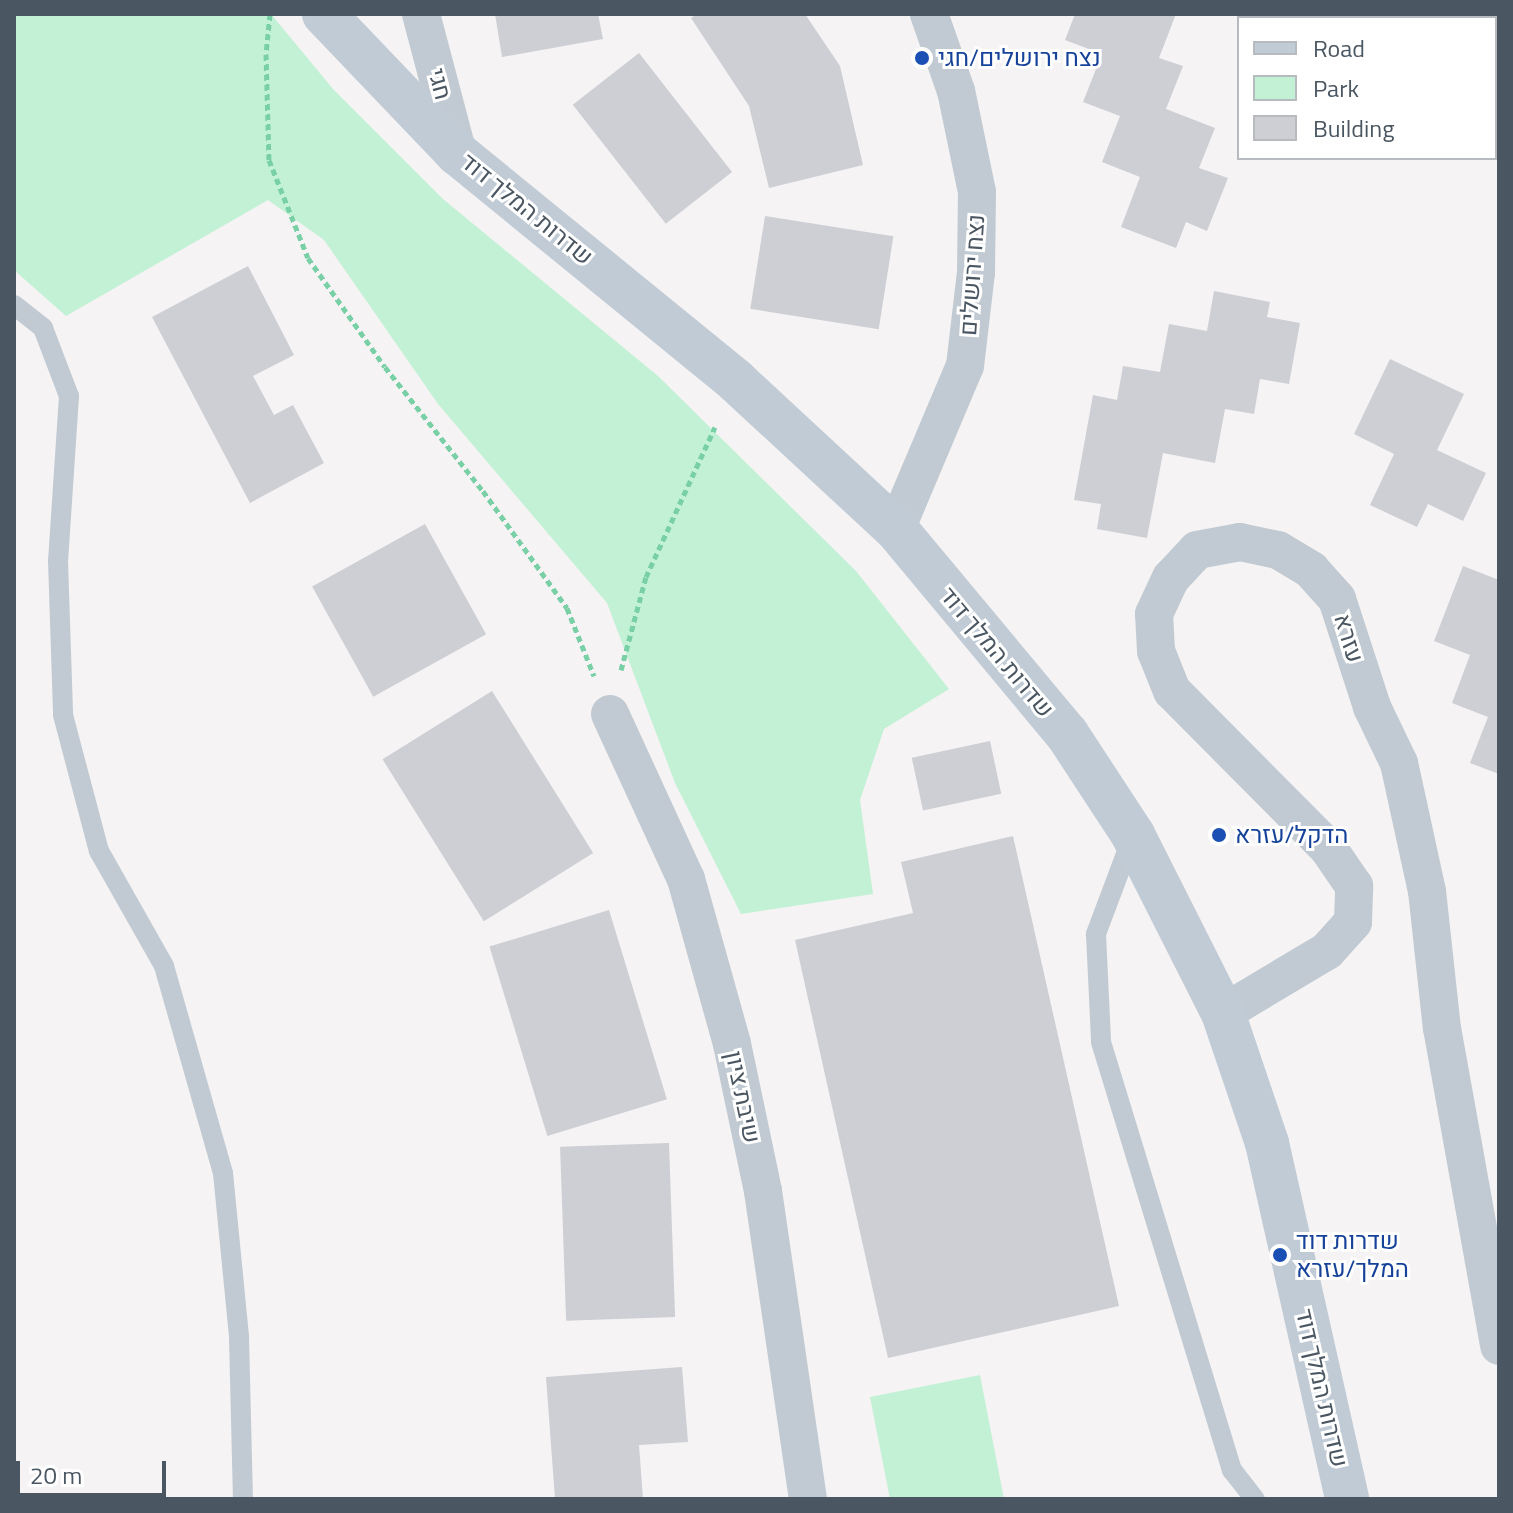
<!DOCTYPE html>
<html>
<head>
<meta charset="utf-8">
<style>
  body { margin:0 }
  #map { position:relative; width:1513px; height:1513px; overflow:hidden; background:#f5f3f3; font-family:"Titillium Web",Heebo,sans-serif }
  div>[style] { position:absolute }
  .green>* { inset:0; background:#c3f1d5 }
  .building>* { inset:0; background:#cdcfd5; transform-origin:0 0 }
  .path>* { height:5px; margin-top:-2.5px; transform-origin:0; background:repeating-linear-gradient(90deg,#7ad0a6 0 6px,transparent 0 10px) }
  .lane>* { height:20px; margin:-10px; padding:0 10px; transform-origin:10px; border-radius:10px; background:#c1cad2 }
  .street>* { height:38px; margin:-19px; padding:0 19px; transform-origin:19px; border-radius:19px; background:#c1cad2 }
  .secondary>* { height:44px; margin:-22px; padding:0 22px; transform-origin:22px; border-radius:22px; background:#c1cbd6 }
  .dots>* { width:22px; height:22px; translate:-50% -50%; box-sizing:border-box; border:4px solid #fff; border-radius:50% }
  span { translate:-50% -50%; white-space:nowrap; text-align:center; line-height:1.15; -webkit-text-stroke:6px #fff; paint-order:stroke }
  .transit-label { font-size:24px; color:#164399 }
  .left { translate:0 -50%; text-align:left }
  .street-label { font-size:24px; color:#4a5661 }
  .frame { position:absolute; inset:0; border:16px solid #4a5661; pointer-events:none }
  .legend { position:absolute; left:1237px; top:16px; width:260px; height:144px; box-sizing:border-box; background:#fff; border:2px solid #b7bbc0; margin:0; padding:10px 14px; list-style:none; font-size:24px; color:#4a5661 }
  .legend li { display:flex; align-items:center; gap:16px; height:40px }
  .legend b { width:40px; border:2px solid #b7bbc0 }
  .scale { position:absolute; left:16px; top:1461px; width:150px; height:36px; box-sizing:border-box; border:4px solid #4a5661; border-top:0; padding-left:10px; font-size:24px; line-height:28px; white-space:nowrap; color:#4a5661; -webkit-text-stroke:6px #fff; paint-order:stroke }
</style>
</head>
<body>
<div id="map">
  <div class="green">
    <div style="clip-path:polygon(14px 14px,271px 14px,333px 89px,443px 199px,658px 376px,856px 571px,949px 689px,884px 729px,860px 800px,873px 894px,741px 914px,675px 783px,607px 603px,438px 404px,324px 240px,268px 200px,66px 316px,14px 270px)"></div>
    <div style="clip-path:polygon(980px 1375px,1004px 1499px,890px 1499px,870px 1397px)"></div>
  </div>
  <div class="building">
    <div style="clip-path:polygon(495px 14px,598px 14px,603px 39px,502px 57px)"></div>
    <div style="clip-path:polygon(697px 14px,805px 14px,840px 66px,863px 165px,769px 188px,749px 106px,691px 18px)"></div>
    <div style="clip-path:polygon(1075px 14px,1176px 14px,1159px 58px,1183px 66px,1166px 109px,1215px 128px,1199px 168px,1228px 178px,1207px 231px,1186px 222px,1176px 248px,1121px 227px,1140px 177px,1102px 162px,1120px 116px,1083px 102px,1102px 54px,1065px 40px)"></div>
    <div style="left:639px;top:53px;width:151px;height:84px;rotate:52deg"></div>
    <div style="left:765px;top:216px;width:130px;height:94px;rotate:9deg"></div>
    <div style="clip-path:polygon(248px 266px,294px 355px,253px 376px,274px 415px,293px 405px,324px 463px,250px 503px,152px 317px)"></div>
    <div style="clip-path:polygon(1214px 291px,1270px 302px,1267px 317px,1300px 323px,1289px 384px,1260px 379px,1254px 414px,1225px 409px,1215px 463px,1163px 453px,1147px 538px,1097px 529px,1101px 504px,1074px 500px,1093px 395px,1117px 400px,1123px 366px,1160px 372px,1169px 324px,1207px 331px)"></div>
    <div style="clip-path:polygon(1390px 359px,1464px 394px,1437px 450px,1486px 473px,1463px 521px,1428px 504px,1417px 527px,1370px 505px,1394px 454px,1354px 434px)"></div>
    <div style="left:425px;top:524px;width:126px;height:129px;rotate:61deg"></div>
    <div style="clip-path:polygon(1463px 566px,1499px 580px,1499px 774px,1470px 763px,1488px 717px,1452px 703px,1470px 655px,1434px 641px)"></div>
    <div style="left:492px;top:691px;width:191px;height:129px;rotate:58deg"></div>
    <div style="left:990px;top:741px;width:54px;height:80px;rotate:78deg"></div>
    <div style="clip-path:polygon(1013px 836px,1119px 1306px,888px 1358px,795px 940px,913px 913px,901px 862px)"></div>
    <div style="left:609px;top:910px;width:198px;height:125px;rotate:73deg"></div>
    <div style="left:669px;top:1143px;width:174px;height:109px;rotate:88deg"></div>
    <div style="clip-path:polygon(682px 1367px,688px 1442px,639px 1445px,643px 1499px,555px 1499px,546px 1377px)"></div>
  </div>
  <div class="path">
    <div style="left:270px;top:14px;width:40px;rotate:95.7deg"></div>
    <div style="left:266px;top:54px;width:106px;rotate:88.4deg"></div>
    <div style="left:269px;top:160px;width:105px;rotate:68.3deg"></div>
    <div style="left:308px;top:258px;width:133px;rotate:54.8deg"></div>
    <div style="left:385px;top:367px;width:158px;rotate:51.7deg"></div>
    <div style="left:483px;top:491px;width:144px;rotate:54.3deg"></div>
    <div style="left:567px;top:608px;width:73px;rotate:68.3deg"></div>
    <div style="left:1439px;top:14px;width:5px;rotate:53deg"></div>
    <div style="left:1495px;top:120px;width:9px;rotate:63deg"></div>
    <div style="left:621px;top:670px;width:96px;rotate:-75deg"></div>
    <div style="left:646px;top:577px;width:165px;rotate:-65.3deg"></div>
  </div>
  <div class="lane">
    <div style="left:14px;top:305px;width:37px;rotate:38deg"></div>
    <div style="left:43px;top:328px;width:73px;rotate:69.1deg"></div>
    <div style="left:69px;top:396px;width:165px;rotate:93.8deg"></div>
    <div style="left:58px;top:561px;width:154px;rotate:88.1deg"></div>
    <div style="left:63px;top:715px;width:141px;rotate:75.2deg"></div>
    <div style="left:99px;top:851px;width:132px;rotate:60.5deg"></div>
    <div style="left:164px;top:966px;width:215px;rotate:74.1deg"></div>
    <div style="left:223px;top:1173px;width:165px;rotate:84.4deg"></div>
    <div style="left:239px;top:1337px;width:162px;rotate:88.6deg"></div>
    <div style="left:1132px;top:838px;width:103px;rotate:110.6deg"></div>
    <div style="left:1096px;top:934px;width:108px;rotate:87.3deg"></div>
    <div style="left:1101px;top:1042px;width:448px;rotate:73deg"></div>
    <div style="left:1232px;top:1470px;width:37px;rotate:52deg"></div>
  </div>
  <div class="street">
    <div style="left:421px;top:14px;width:145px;rotate:75.2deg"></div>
    <div style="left:896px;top:529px;width:177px;rotate:-67.1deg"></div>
    <div style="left:965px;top:366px;width:94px;rotate:-83.3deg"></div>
    <div style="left:976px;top:273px;width:81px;rotate:-89.3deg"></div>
    <div style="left:977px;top:192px;width:103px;rotate:-101.7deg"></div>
    <div style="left:956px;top:91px;width:82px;rotate:-109.3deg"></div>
    <div style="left:610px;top:714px;width:182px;rotate:65.3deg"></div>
    <div style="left:686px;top:879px;width:171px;rotate:74.4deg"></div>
    <div style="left:732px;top:1044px;width:150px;rotate:78.1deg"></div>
    <div style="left:763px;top:1191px;width:311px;rotate:81.7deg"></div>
    <div style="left:1223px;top:1013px;width:121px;rotate:-30.8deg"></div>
    <div style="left:1327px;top:951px;width:39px;rotate:-48deg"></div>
    <div style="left:1353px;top:922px;width:36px;rotate:-88deg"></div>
    <div style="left:1354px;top:886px;width:46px;rotate:-124.4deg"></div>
    <div style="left:1328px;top:848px;width:221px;rotate:-134.8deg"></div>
    <div style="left:1172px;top:691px;width:43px;rotate:-111.8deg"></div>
    <div style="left:1156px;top:651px;width:37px;rotate:-93deg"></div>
    <div style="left:1154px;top:614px;width:40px;rotate:-65deg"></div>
    <div style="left:1171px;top:578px;width:38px;rotate:-47deg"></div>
    <div style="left:1197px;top:550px;width:44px;rotate:-10.5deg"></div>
    <div style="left:1240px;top:542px;width:39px;rotate:12deg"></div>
    <div style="left:1278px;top:550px;width:39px;rotate:31deg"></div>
    <div style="left:1311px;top:570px;width:39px;rotate:48deg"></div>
    <div style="left:1337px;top:599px;width:114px;rotate:72deg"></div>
    <div style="left:1372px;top:707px;width:62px;rotate:64.3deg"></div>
    <div style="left:1399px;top:763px;width:131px;rotate:77.7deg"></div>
    <div style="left:1427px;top:891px;width:138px;rotate:83.8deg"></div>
    <div style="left:1442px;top:1028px;width:323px;rotate:79.8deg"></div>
  </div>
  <div class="secondary">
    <div style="left:324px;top:14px;width:194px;rotate:46.3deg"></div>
    <div style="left:458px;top:154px;width:359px;rotate:39.2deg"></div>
    <div style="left:736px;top:381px;width:218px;rotate:42.8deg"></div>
    <div style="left:896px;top:529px;width:267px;rotate:50.2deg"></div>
    <div style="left:1067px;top:734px;width:121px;rotate:56.8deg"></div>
    <div style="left:1133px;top:835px;width:199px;rotate:63.2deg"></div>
    <div style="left:1223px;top:1013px;width:137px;rotate:71.3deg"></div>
    <div style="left:1267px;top:1143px;width:365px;rotate:77.3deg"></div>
  </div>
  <div class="dots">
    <div style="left:922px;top:58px;background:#1a4fb4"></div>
    <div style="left:1219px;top:835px;background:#1a4fb4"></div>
    <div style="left:1280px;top:1255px;background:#1a4fb4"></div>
  </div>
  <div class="transit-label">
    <span class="left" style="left:938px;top:58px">נצח ירושלים/חגי</span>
    <span class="left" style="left:1235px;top:835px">הדקל/עזרא</span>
    <span class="left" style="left:1296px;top:1255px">שדרות דוד<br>המלך/עזרא</span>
  </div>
  <div class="street-label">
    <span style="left:440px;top:84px;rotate:75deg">חגי</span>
    <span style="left:527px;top:209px;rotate:39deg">שדרות המלך דוד</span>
    <span style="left:972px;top:275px;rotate:-86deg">נצח ירושלים</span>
    <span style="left:1349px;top:638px;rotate:73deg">עזרא</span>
    <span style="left:997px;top:652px;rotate:50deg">שדרות המלך דוד</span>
    <span style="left:743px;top:1097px;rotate:78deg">שיבת ציון</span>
    <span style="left:1322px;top:1388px;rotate:77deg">שדרות המלך דוד</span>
  </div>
  <div class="frame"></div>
  <ul class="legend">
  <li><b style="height:10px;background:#c1cbd6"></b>Road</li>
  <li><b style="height:22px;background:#c3f1d5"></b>Park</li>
  <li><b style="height:22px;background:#cdcfd5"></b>Building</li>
  </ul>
  <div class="scale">20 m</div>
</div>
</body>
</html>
